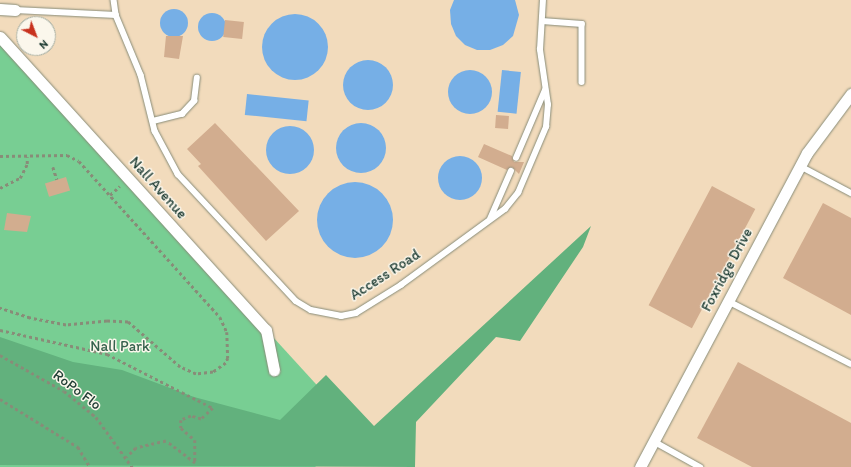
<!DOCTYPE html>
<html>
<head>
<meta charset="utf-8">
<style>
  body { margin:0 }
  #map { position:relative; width:851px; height:467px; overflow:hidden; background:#f2dbbc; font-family:Itim,sans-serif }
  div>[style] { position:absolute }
  .green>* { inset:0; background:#78ce93 }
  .forest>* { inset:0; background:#62b17d }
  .water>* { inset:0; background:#76afe6; transform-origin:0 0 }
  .round { border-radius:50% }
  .building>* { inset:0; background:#d2ad8f; transform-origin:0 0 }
  .path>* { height:2.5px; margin-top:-1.25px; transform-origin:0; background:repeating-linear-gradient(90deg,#888c78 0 3px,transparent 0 6px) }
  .roads { filter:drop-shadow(0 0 1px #888c78) drop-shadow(0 0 1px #888c78) }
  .service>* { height:5.5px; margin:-2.75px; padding:0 2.75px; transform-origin:2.75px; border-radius:2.75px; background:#fff }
  .minor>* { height:11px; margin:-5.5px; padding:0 5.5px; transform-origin:5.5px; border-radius:5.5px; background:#fff }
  span { translate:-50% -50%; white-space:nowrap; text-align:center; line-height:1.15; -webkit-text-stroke:3px #fbf7ec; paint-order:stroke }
  .street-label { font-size:15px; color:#1f3d34 }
  .park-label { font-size:15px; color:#35614c }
  .north { position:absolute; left:16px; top:16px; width:40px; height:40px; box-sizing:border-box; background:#fbf7ec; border:1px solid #a3ada2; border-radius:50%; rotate:138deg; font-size:11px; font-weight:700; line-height:16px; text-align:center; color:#1f3d34 }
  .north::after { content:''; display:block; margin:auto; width:14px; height:18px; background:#c8321e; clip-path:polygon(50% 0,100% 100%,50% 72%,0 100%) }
</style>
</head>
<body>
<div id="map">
  <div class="green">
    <div style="clip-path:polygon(0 38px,357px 429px,315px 467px,0 467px)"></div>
  </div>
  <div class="forest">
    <div style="clip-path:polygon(591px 226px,583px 247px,520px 341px,496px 337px,416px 422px,415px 467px,0 465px,0 337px,73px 362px,122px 370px,194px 397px,280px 420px,326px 375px,374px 426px)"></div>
  </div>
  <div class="water">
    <div style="clip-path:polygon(454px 0,515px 0,519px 15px,513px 36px,503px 45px,490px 50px,477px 50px,465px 45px,456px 36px,451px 24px,450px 10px)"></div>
    <div class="round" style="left:160px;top:9px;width:28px;height:28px"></div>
    <div class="round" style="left:198px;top:13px;width:28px;height:28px"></div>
    <div class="round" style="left:262px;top:14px;width:66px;height:66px"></div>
    <div class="round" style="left:343px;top:60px;width:50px;height:50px"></div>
    <div class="round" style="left:448px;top:70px;width:44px;height:44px"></div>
    <div style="left:502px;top:70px;width:19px;height:42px;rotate:6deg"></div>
    <div style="left:247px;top:94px;width:62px;height:21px;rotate:6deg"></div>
    <div class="round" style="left:336px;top:123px;width:50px;height:50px"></div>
    <div class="round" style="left:266px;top:126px;width:48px;height:48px"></div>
    <div class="round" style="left:438px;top:156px;width:44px;height:44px"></div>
    <div class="round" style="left:317px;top:182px;width:76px;height:76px"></div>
  </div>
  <div class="building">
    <div style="left:225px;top:20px;width:19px;height:17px;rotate:6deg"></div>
    <div style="clip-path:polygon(166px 36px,183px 36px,179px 59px,164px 57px)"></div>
    <div style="left:496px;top:115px;width:13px;height:13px;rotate:4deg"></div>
    <div style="clip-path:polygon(215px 123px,299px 211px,266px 241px,198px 166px,201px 164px,187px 149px)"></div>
    <div style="clip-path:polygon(484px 144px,512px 156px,514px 162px,524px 162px,519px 174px,512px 167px,507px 170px,478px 157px)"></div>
    <div style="left:66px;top:177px;width:14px;height:22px;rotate:73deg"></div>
    <div style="left:712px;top:186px;width:49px;height:135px;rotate:28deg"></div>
    <div style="clip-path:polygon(823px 203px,851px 218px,851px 315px,783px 278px)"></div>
    <div style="clip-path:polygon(7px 213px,31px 216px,27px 232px,4px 230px)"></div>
    <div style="clip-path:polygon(738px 362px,851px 423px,851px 467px,752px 467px,697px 438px)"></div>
  </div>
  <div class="path">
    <div style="left:0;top:156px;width:67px;rotate:-0.9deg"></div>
    <div style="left:67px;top:155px;width:13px;rotate:27deg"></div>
    <div style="left:79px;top:161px;width:210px;rotate:47.9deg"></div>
    <div style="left:220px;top:317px;width:17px;rotate:65deg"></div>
    <div style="left:227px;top:332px;width:26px;rotate:88deg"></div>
    <div style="left:228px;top:358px;width:5px;rotate:112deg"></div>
    <div style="left:226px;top:363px;width:16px;rotate:145deg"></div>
    <div style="left:213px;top:372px;width:17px;rotate:173deg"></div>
    <div style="left:196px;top:374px;width:17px;rotate:-156deg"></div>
    <div style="left:180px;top:367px;width:69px;rotate:-139.1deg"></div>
    <div style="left:128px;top:322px;width:21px;rotate:-177deg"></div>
    <div style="left:107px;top:321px;width:41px;rotate:174.4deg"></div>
    <div style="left:66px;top:325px;width:37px;rotate:-169deg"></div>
    <div style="left:30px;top:318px;width:32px;rotate:-162deg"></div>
    <div style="left:53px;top:167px;width:13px;rotate:72deg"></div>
    <div style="left:0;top:188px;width:22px;rotate:-27deg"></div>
    <div style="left:20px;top:178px;width:16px;rotate:-63deg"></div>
    <div style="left:27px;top:164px;width:7px;rotate:-90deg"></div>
    <div style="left:110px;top:195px;width:13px;rotate:-42deg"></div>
    <div style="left:0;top:330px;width:110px;rotate:12.6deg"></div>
    <div style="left:107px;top:354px;width:119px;rotate:27deg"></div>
    <div style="left:213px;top:408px;width:16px;rotate:137deg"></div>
    <div style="left:201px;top:419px;width:10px;rotate:-163deg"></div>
    <div style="left:191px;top:416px;width:11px;rotate:158deg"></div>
    <div style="left:181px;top:420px;width:8px;rotate:90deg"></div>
    <div style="left:181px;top:428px;width:18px;rotate:41deg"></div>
    <div style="left:195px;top:440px;width:23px;rotate:90deg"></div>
    <div style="left:195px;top:463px;width:36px;rotate:-143deg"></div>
    <div style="left:166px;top:441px;width:31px;rotate:167deg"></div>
    <div style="left:136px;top:448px;width:13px;rotate:135deg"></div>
    <div style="left:0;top:355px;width:73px;rotate:29.4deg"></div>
    <div style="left:64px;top:391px;width:41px;rotate:39.1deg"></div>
    <div style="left:96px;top:417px;width:62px;rotate:54.2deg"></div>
    <div style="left:0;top:399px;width:92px;rotate:31.6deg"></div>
    <div style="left:78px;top:447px;width:23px;rotate:59deg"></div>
  </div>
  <div class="roads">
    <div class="service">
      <div style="left:114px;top:0;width:15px;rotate:82deg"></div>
      <div style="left:116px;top:15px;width:65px;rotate:67.4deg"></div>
      <div style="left:141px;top:75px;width:58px;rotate:76deg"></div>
      <div style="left:155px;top:131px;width:49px;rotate:61.9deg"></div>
      <div style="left:178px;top:174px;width:173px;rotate:47.1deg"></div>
      <div style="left:296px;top:301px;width:17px;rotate:31deg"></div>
      <div style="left:311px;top:310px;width:31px;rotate:11deg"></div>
      <div style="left:341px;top:316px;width:15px;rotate:-11deg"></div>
      <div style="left:356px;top:313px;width:53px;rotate:-31.9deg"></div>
      <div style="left:401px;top:285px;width:129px;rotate:-36.2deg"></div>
      <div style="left:505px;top:209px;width:21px;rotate:-51deg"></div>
      <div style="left:518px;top:193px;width:72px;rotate:-67deg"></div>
      <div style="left:546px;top:127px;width:22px;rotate:-85deg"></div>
      <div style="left:548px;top:105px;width:56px;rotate:-98.3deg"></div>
      <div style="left:540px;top:50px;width:50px;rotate:-86.6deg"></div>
      <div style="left:15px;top:10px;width:101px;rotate:2.8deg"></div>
      <div style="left:542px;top:21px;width:40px;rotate:4.3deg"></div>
      <div style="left:582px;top:24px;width:58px;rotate:90deg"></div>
      <div style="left:153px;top:121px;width:30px;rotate:-14deg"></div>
      <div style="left:182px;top:114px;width:18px;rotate:-47deg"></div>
      <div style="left:194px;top:101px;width:23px;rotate:-83deg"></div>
      <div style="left:516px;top:158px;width:74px;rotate:-66.9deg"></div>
      <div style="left:800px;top:166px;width:58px;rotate:27.9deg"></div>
      <div style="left:490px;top:219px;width:52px;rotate:-66.4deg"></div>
      <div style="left:728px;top:301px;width:138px;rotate:27.1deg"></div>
      <div style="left:653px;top:441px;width:54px;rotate:29deg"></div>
    </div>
    <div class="minor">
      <div style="left:0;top:9px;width:15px;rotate:4deg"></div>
      <div style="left:0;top:37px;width:396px;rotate:47.8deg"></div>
      <div style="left:266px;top:330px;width:41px;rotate:78.7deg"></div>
      <div style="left:640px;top:467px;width:356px;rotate:-62deg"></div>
      <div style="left:807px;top:153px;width:74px;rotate:-53.3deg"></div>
    </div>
  </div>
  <div class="street-label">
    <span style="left:158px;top:188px;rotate:48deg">Nall Avenue</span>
    <span style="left:727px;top:270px;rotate:-62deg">Foxridge Drive</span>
    <span style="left:385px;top:275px;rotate:-33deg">Access Road</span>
    <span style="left:77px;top:390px;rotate:37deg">RoPo Flo</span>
  </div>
  <div class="park-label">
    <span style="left:120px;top:347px">Nall Park</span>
  </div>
  <div class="north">N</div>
</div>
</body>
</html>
